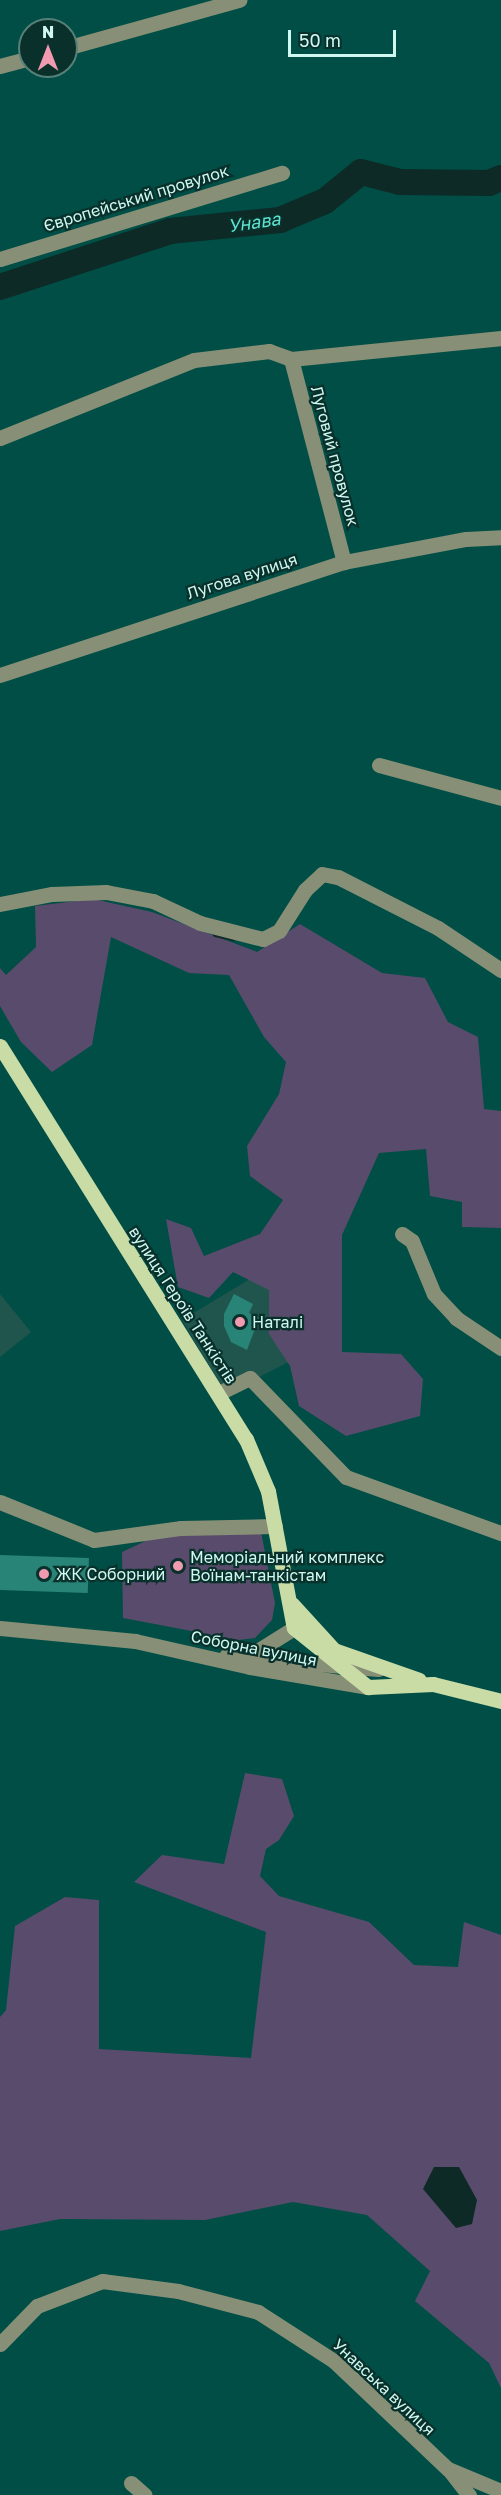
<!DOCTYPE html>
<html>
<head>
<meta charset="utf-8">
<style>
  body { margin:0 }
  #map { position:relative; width:501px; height:2495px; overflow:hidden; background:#004e46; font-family:"Golos Text",sans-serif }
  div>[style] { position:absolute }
  .built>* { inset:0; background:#20554e }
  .green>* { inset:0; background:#594b6c }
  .water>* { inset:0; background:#0d2a26 }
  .stream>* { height:4.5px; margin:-2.25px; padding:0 2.25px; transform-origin:2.25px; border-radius:2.25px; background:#0d2a26 }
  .river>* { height:26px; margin:-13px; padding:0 13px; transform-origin:13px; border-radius:13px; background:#0d2a26 }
  .building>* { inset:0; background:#298478; transform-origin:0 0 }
  .minor>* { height:15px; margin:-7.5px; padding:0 7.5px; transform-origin:7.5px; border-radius:7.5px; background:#879076 }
  .major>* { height:15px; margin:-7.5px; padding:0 7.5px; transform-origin:7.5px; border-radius:7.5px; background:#cadca6 }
  .dots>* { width:16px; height:16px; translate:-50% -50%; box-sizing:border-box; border:3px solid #09302b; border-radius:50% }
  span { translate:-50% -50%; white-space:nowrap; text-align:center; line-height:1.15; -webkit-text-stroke:4.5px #09302b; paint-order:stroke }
  .street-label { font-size:16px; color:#cff8f1 }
  .poi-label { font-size:16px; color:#cff8f1 }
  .left { translate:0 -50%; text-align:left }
  .water-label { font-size:18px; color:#5fe1d0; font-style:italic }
  .north { position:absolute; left:18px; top:18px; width:60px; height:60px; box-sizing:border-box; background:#09302b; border:2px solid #58807a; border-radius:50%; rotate:0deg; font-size:16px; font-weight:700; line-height:24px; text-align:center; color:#cff8f1 }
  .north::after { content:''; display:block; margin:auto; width:21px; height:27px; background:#f29ab0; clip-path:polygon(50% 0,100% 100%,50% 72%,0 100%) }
  .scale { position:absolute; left:288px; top:30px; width:108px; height:27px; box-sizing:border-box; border:3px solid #cff8f1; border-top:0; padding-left:8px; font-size:18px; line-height:21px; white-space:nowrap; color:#cff8f1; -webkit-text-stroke:4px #09302b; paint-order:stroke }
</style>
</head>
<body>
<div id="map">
  <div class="built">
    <div style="clip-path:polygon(263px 1271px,302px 1355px,226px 1394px,182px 1320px)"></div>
    <div style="clip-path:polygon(0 1294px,31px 1332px,0 1357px)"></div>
  </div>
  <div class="green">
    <div style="clip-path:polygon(93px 899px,152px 912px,257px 952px,300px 924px,382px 973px,425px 978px,448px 1022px,478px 1037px,484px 1109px,501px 1111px,501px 1228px,462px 1227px,462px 1202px,430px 1196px,426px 1149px,379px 1153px,342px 1235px,342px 1352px,401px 1354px,423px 1379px,420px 1416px,346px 1436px,299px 1406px,290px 1366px,269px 1334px,269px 1290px,233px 1272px,209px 1298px,178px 1287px,166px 1219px,191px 1228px,204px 1256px,260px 1234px,283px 1200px,250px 1176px,247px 1146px,279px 1094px,286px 1062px,264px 1037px,229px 975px,189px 973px,111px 937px,92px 1045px,52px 1072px,21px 1042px,0 1006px,0 968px,6px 975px,36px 947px,35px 906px)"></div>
    <div style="clip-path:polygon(261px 1532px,275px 1603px,272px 1620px,255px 1638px,239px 1640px,123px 1618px,122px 1552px,154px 1537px)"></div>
    <div style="clip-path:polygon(245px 1773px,282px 1779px,294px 1816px,279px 1840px,266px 1849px,260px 1876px,279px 1896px,369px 1922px,414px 1965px,458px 1967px,464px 1922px,501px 1935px,501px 2388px,489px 2363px,415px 2301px,430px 2271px,367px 2215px,293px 2202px,205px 2220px,60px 2219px,0 2231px,0 2017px,6px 2010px,15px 1926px,65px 1897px,99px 1900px,99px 2049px,251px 2058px,266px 1932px,134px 1882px,162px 1855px,224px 1864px)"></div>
  </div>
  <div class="water">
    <div style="clip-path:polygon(434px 2167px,459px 2167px,477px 2200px,472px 2224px,456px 2228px,423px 2189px)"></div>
  </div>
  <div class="stream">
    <div style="left:215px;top:934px;width:18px;rotate:13deg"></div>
  </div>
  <div class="river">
    <div style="left:0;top:287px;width:179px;rotate:-18.2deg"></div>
    <div style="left:170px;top:231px;width:111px;rotate:-5.7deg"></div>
    <div style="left:280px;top:220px;width:49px;rotate:-22.9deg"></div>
    <div style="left:325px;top:201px;width:46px;rotate:-38.9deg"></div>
    <div style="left:361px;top:172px;width:40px;rotate:14.4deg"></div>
    <div style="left:400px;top:182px;width:89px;rotate:0.6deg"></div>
    <div style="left:489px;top:183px;width:13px;rotate:-23deg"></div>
  </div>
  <div class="building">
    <div style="clip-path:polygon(234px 1294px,253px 1304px,249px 1313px,259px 1318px,247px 1350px,231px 1342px,224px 1326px,224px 1314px)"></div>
    <div style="left:0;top:1555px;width:89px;height:35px;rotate:2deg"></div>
  </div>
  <div class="minor">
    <div style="left:66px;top:48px;width:180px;rotate:-15.5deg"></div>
    <div style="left:0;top:66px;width:31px;rotate:-15deg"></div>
    <div style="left:0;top:259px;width:295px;rotate:-17deg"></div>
    <div style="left:291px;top:359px;width:210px;rotate:75.4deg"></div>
    <div style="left:0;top:438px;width:209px;rotate:-21.9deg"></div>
    <div style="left:194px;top:360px;width:76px;rotate:-6.8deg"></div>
    <div style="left:269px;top:351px;width:23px;rotate:20deg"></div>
    <div style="left:291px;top:359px;width:211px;rotate:-5.7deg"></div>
    <div style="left:0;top:675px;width:362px;rotate:-18.2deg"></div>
    <div style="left:344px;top:562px;width:124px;rotate:-10.7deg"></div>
    <div style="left:466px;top:539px;width:35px;rotate:-3deg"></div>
    <div style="left:379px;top:765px;width:126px;rotate:15.1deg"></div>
    <div style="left:0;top:904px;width:53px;rotate:-10.9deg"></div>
    <div style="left:52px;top:894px;width:54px;rotate:-2.1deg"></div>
    <div style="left:106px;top:892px;width:48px;rotate:10.8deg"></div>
    <div style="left:153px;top:901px;width:52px;rotate:25.1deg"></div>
    <div style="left:200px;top:923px;width:65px;rotate:14.3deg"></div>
    <div style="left:263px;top:939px;width:18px;rotate:-27deg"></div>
    <div style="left:279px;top:931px;width:49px;rotate:-57.6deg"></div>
    <div style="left:305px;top:890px;width:23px;rotate:-43deg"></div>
    <div style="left:322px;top:874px;width:16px;rotate:11deg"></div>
    <div style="left:338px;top:877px;width:112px;rotate:27deg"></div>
    <div style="left:438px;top:928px;width:76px;rotate:33.7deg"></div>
    <div style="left:402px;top:1234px;width:12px;rotate:35deg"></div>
    <div style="left:412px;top:1241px;width:57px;rotate:67.5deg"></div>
    <div style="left:434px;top:1294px;width:33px;rotate:47deg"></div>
    <div style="left:456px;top:1318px;width:54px;rotate:33.7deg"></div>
    <div style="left:219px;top:1393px;width:34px;rotate:-26deg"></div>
    <div style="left:250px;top:1378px;width:138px;rotate:45.9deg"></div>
    <div style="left:346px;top:1477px;width:165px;rotate:19.9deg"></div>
    <div style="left:0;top:1502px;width:101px;rotate:22deg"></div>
    <div style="left:94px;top:1540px;width:88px;rotate:-7.9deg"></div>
    <div style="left:181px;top:1528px;width:94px;rotate:-1.2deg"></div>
    <div style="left:0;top:1628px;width:136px;rotate:5.5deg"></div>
    <div style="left:135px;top:1641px;width:118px;rotate:12.7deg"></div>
    <div style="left:250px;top:1667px;width:120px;rotate:9.6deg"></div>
    <div style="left:251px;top:1655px;width:51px;rotate:-32.1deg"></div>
    <div style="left:226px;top:1656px;width:153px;rotate:4.9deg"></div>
    <div style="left:0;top:2344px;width:53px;rotate:-45.8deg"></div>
    <div style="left:37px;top:2306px;width:70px;rotate:-21deg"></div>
    <div style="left:102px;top:2281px;width:77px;rotate:7.5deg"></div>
    <div style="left:178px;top:2291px;width:83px;rotate:14.7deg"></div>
    <div style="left:258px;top:2312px;width:90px;rotate:32.8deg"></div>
    <div style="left:334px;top:2361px;width:157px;rotate:43.5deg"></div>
    <div style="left:448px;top:2469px;width:57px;rotate:22.5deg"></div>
    <div style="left:450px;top:2471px;width:31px;rotate:52deg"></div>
    <div style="left:131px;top:2483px;width:18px;rotate:41deg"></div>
  </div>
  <div class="major">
    <div style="left:0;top:1046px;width:464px;rotate:58deg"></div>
    <div style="left:246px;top:1439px;width:56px;rotate:67.1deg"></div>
    <div style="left:268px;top:1491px;width:139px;rotate:79.3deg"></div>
    <div style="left:294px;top:1628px;width:95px;rotate:38.6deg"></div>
    <div style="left:368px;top:1687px;width:65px;rotate:-2.6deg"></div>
    <div style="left:433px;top:1684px;width:70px;rotate:14deg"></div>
    <div style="left:292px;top:1604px;width:62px;rotate:47.6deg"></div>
    <div style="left:334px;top:1650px;width:90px;rotate:19.4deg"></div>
  </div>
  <div class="dots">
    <div style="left:240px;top:1322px;background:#f29ab0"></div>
    <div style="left:178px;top:1566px;background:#f29ab0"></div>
    <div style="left:44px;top:1574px;background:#f29ab0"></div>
  </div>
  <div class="street-label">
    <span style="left:136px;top:198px;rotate:-17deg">Європейський провулок</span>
    <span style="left:335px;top:456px;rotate:75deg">Луговий провулок</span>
    <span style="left:242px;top:576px;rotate:-18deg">Лугова вулиця</span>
    <span style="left:183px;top:1305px;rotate:57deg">вулиця Героїв Танкістів</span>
    <span style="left:254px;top:1648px;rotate:11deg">Соборна вулиця</span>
    <span style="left:384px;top:2387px;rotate:43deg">Унавська вулиця</span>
  </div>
  <div class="poi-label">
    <span class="left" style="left:252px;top:1322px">Наталі</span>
    <span class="left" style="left:190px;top:1566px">Меморіальний комплекс<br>Воїнам-танкістам</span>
    <span class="left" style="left:56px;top:1574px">ЖК Соборний</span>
  </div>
  <div class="water-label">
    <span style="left:254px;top:222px;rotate:-8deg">Унава</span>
  </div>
  <div class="north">N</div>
  <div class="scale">50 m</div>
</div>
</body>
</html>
